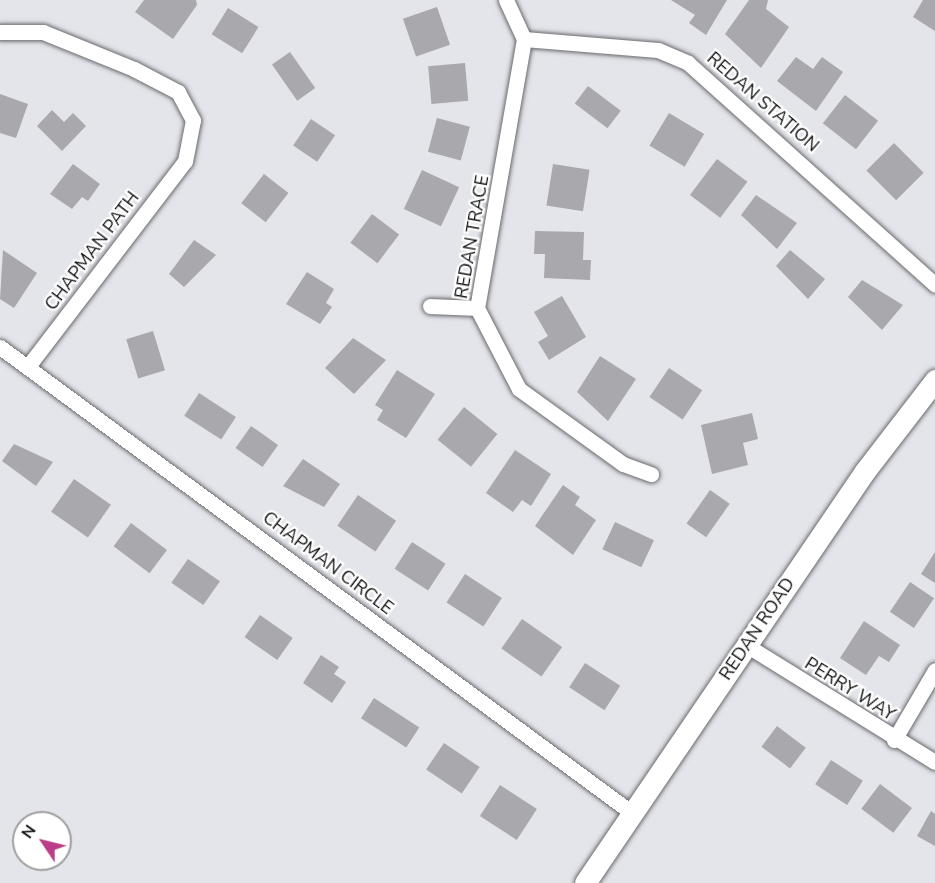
<!DOCTYPE html>
<html>
<head>
<meta charset="utf-8">
<style>
  body { margin:0 }
  #map { position:relative; width:935px; height:883px; overflow:hidden; background:#e4e5ea; font-family:"Nunito Sans",sans-serif }
  div>[style] { position:absolute }
  .building>* { inset:0; background:#a9a8ac; transform-origin:0 0 }
  .roads { filter:drop-shadow(0 0 2px #696a6e) drop-shadow(0 0 2px #696a6e) }
  .minor>* { height:15px; margin:-7.5px; padding:0 7.5px; transform-origin:7.5px; border-radius:7.5px; background:#fff }
  .secondary>* { height:21px; margin:-10.5px; padding:0 10.5px; transform-origin:10.5px; border-radius:10.5px; background:#fff }
  span { translate:-50% -50%; white-space:nowrap; text-align:center; line-height:1.15; -webkit-text-stroke:4.5px #fff; paint-order:stroke }
  .street-label { font-size:18px; color:#0e0f10 }
  .north { position:absolute; left:12px; top:811px; width:60px; height:60px; box-sizing:border-box; background:#fff; border:2px solid #9f9f9f; border-radius:50%; rotate:305deg; font-size:16px; font-weight:700; line-height:24px; text-align:center; color:#0e0f10 }
  .north::after { content:''; display:block; margin:auto; width:21px; height:27px; background:#bb3c88; clip-path:polygon(50% 0,100% 100%,50% 72%,0 100%) }
</style>
</head>
<body>
<div id="map">
  <div class="building">
    <div style="clip-path:polygon(144px 0,196px 0,197px 5px,173px 39px,135px 12px)"></div>
    <div style="clip-path:polygon(671px 0,727px 0,706px 35px,689px 23px,695px 15px)"></div>
    <div style="clip-path:polygon(749px 0,768px 0,766px 9px,789px 27px,761px 68px,725px 34px)"></div>
    <div style="clip-path:polygon(923px 0,935px 0,935px 31px,913px 17px)"></div>
    <div style="left:437px;top:7px;width:40px;height:36px;rotate:71deg"></div>
    <div style="left:228px;top:8px;width:36px;height:31px;rotate:32deg"></div>
    <div style="left:290px;top:52px;width:44px;height:22px;rotate:55deg"></div>
    <div style="clip-path:polygon(796px 57px,813px 69px,822px 57px,843px 72px,816px 111px,777px 81px)"></div>
    <div style="left:465px;top:63px;width:38px;height:37px;rotate:85deg"></div>
    <div style="left:588px;top:86px;width:41px;height:22px;rotate:37deg"></div>
    <div style="clip-path:polygon(0 94px,28px 104px,16px 138px,0 133px)"></div>
    <div style="left:845px;top:95px;width:42px;height:36px;rotate:38deg"></div>
    <div style="clip-path:polygon(52px 110px,64px 122px,73px 113px,86px 126px,62px 151px,37px 126px)"></div>
    <div style="left:669px;top:113px;width:41px;height:38px;rotate:31deg"></div>
    <div style="left:437px;top:118px;width:34px;height:35px;rotate:15deg"></div>
    <div style="left:311px;top:119px;width:29px;height:32px;rotate:34deg"></div>
    <div style="left:894px;top:143px;width:42px;height:39px;rotate:45deg"></div>
    <div style="left:717px;top:159px;width:38px;height:45px;rotate:37deg"></div>
    <div style="clip-path:polygon(73px 164px,100px 184px,88px 201px,82px 197px,72px 209px,50px 194px)"></div>
    <div style="left:553px;top:164px;width:37px;height:42px;rotate:9deg"></div>
    <div style="left:422px;top:170px;width:41px;height:43px;rotate:25deg"></div>
    <div style="left:264px;top:174px;width:31px;height:37px;rotate:38deg"></div>
    <div style="clip-path:polygon(756px 195px,797px 223px,777px 249px,741px 215px)"></div>
    <div style="left:372px;top:214px;width:34px;height:36px;rotate:37deg"></div>
    <div style="clip-path:polygon(535px 231px,584px 232px,583px 260px,591px 260px,590px 280px,544px 278px,545px 254px,534px 254px)"></div>
    <div style="clip-path:polygon(194px 240px,216px 255px,184px 287px,169px 274px)"></div>
    <div style="clip-path:polygon(3px 250px,37px 273px,14px 308px,0 299px)"></div>
    <div style="clip-path:polygon(790px 250px,825px 279px,808px 299px,776px 266px)"></div>
    <div style="clip-path:polygon(307px 272px,334px 289px,326px 303px,332px 307px,320px 324px,286px 304px)"></div>
    <div style="clip-path:polygon(862px 280px,903px 305px,882px 330px,848px 297px)"></div>
    <div style="clip-path:polygon(562px 296px,586px 337px,549px 360px,538px 342px,548px 336px,534px 312px)"></div>
    <div style="left:153px;top:331px;width:41px;height:28px;rotate:73deg"></div>
    <div style="clip-path:polygon(353px 338px,386px 360px,354px 394px,325px 368px)"></div>
    <div style="clip-path:polygon(600px 356px,636px 379px,608px 421px,577px 392px)"></div>
    <div style="left:669px;top:368px;width:40px;height:35px;rotate:34deg"></div>
    <div style="clip-path:polygon(397px 370px,435px 394px,406px 438px,377px 420px,383px 410px,375px 405px)"></div>
    <div style="left:199px;top:393px;width:44px;height:27px;rotate:33deg"></div>
    <div style="left:464px;top:407px;width:43px;height:42px;rotate:39deg"></div>
    <div style="clip-path:polygon(752px 413px,758px 439px,743px 443px,748px 465px,712px 474px,701px 425px)"></div>
    <div style="left:251px;top:426px;width:33px;height:27px;rotate:35deg"></div>
    <div style="clip-path:polygon(14px 444px,53px 462px,36px 486px,2px 461px)"></div>
    <div style="clip-path:polygon(515px 450px,551px 474px,531px 506px,522px 500px,513px 512px,486px 493px)"></div>
    <div style="clip-path:polygon(303px 459px,340px 484px,324px 507px,283px 486px)"></div>
    <div style="left:74px;top:479px;width:45px;height:40px;rotate:35deg"></div>
    <div style="clip-path:polygon(563px 485px,580px 497px,575px 505px,596px 520px,573px 555px,535px 526px)"></div>
    <div style="left:710px;top:490px;width:24px;height:41px;rotate:35deg"></div>
    <div style="left:358px;top:495px;width:46px;height:37px;rotate:34deg"></div>
    <div style="left:615px;top:522px;width:43px;height:30px;rotate:25deg"></div>
    <div style="left:131px;top:523px;width:45px;height:29px;rotate:37deg"></div>
    <div style="left:412px;top:542px;width:40px;height:32px;rotate:33deg"></div>
    <div style="clip-path:polygon(935px 552px,935px 583px,921px 574px)"></div>
    <div style="left:188px;top:559px;width:39px;height:29px;rotate:35deg"></div>
    <div style="left:465px;top:574px;width:44px;height:34px;rotate:33deg"></div>
    <div style="left:910px;top:582px;width:29px;height:36px;rotate:34deg"></div>
    <div style="left:260px;top:615px;width:40px;height:27px;rotate:35deg"></div>
    <div style="left:522px;top:619px;width:49px;height:36px;rotate:35deg"></div>
    <div style="clip-path:polygon(864px 621px,900px 645px,889px 662px,879px 656px,866px 675px,840px 658px)"></div>
    <div style="clip-path:polygon(321px 655px,339px 667px,334px 674px,346px 682px,332px 703px,303px 683px)"></div>
    <div style="left:585px;top:663px;width:42px;height:29px;rotate:33deg"></div>
    <div style="left:374px;top:698px;width:54px;height:24px;rotate:33deg"></div>
    <div style="left:777px;top:726px;width:36px;height:26px;rotate:37deg"></div>
    <div style="left:444px;top:743px;width:43px;height:32px;rotate:34deg"></div>
    <div style="left:831px;top:760px;width:38px;height:29px;rotate:33deg"></div>
    <div style="left:880px;top:784px;width:40px;height:31px;rotate:37deg"></div>
    <div style="left:500px;top:785px;width:44px;height:37px;rotate:33deg"></div>
    <div style="clip-path:polygon(931px 811px,935px 814px,935px 846px,917px 836px)"></div>
  </div>
  <div class="roads">
    <div class="minor">
      <div style="left:506px;top:0;width:43px;rotate:65.2deg"></div>
      <div style="left:524px;top:39px;width:273px;rotate:99.9deg"></div>
      <div style="left:477px;top:308px;width:91px;rotate:62.6deg"></div>
      <div style="left:519px;top:389px;width:128px;rotate:35.8deg"></div>
      <div style="left:623px;top:464px;width:30px;rotate:20deg"></div>
      <div style="left:0;top:32px;width:43px"></div>
      <div style="left:43px;top:32px;width:98px;rotate:22.1deg"></div>
      <div style="left:134px;top:69px;width:50px;rotate:27.6deg"></div>
      <div style="left:178px;top:92px;width:32px;rotate:62deg"></div>
      <div style="left:193px;top:120px;width:42px;rotate:101deg"></div>
      <div style="left:185px;top:161px;width:257px;rotate:127.4deg"></div>
      <div style="left:524px;top:39px;width:134px;rotate:4.7deg"></div>
      <div style="left:658px;top:50px;width:33px;rotate:23deg"></div>
      <div style="left:688px;top:63px;width:332px;rotate:41.9deg"></div>
      <div style="left:430px;top:306px;width:47px;rotate:2.4deg"></div>
      <div style="left:0;top:347px;width:785px;rotate:36.4deg"></div>
      <div style="left:746px;top:645px;width:222px;rotate:31.8deg"></div>
      <div style="left:894px;top:740px;width:81px;rotate:-59.6deg"></div>
    </div>
    <div class="secondary">
      <div style="left:585px;top:883px;width:498px;rotate:-55.8deg"></div>
      <div style="left:865px;top:471px;width:115px;rotate:-52.4deg"></div>
    </div>
  </div>
  <div class="street-label">
    <span style="left:763px;top:102px;rotate:41deg">REDAN STATION</span>
    <span style="left:472px;top:237px;rotate:-80deg">REDAN TRACE</span>
    <span style="left:92px;top:251px;rotate:-53deg">CHAPMAN PATH</span>
    <span style="left:328px;top:563px;rotate:37deg">CHAPMAN CIRCLE</span>
    <span style="left:757px;top:629px;rotate:-56deg">REDAN ROAD</span>
    <span style="left:850px;top:689px;rotate:32deg">PERRY WAY</span>
  </div>
  <div class="north">N</div>
</div>
</body>
</html>
